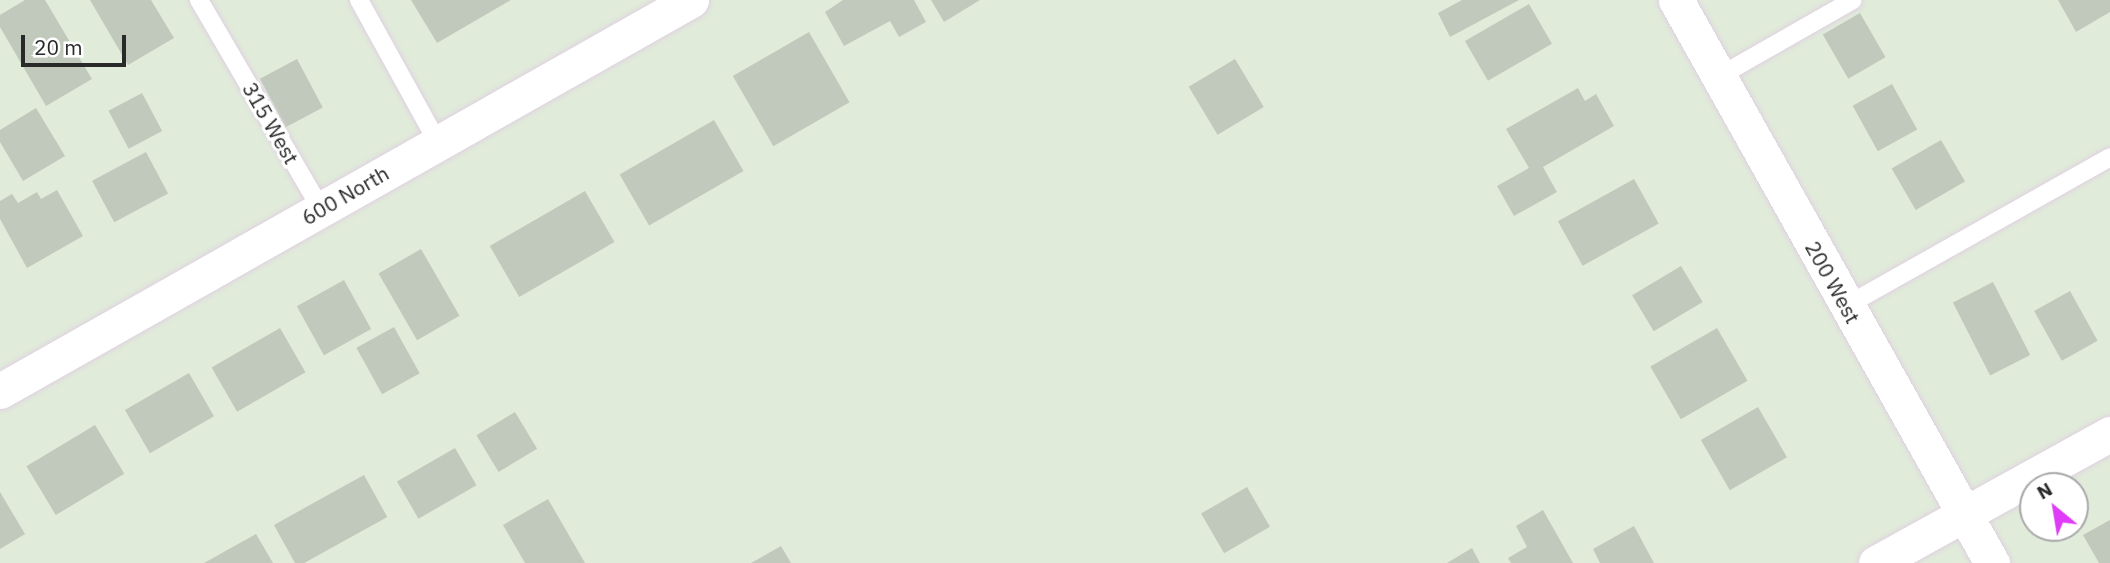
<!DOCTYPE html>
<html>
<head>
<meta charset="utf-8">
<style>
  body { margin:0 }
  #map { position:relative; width:2110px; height:563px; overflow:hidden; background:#e1ebda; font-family:"IBM Plex Sans",sans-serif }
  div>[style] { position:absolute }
  .building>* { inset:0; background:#c1c9bd; transform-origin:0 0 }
  .roads { filter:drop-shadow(0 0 2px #dfd0e1) drop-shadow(0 0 2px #dfd0e1) }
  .lane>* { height:18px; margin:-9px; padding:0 9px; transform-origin:9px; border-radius:9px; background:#fff }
  .street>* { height:35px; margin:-17.5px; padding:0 17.5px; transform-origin:17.5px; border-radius:17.5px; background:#fff }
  span { translate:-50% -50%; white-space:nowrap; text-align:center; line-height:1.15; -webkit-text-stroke:6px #fff; paint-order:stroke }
  .street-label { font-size:21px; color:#292929 }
  .north { position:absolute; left:2019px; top:472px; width:70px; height:70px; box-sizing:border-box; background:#fff; border:2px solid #a9a9a9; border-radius:50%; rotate:330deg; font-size:19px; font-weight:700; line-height:28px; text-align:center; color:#292929 }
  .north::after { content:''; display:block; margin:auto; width:24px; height:32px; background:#de3cf7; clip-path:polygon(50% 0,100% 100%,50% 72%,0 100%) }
  .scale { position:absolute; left:21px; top:35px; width:105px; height:32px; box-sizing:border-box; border:4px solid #292929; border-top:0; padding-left:9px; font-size:21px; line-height:24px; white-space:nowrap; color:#292929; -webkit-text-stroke:5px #fff; paint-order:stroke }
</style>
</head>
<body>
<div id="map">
  <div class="building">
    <div style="clip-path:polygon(25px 0,45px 0,92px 79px,46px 106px,0 27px,0 15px)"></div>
    <div style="clip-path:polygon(90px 0,151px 0,174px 38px,128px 65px)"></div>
    <div style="clip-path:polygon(411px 0,511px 0,437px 43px)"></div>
    <div style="clip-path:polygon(843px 0,914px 0,926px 22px,899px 37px,890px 21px,844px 46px,825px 12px)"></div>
    <div style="clip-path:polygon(931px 0,980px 0,944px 22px)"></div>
    <div style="clip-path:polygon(1462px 0,1519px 0,1450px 37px,1438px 13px)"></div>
    <div style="clip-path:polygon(2058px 0,2110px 0,2110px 12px,2076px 32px)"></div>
    <div style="left:1529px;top:4px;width:46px;height:74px;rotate:60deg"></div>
    <div style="left:1860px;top:13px;width:51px;height:43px;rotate:60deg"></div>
    <div style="left:809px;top:32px;width:81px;height:88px;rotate:60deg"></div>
    <div style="left:297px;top:59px;width:55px;height:42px;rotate:62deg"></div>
    <div style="left:1235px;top:59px;width:56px;height:54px;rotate:59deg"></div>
    <div style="left:1892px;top:84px;width:52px;height:45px;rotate:61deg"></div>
    <div style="clip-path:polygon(1578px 88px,1585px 101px,1596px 94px,1614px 126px,1543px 167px,1557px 192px,1514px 216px,1497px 186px,1529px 168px,1506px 129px)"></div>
    <div style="left:142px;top:93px;width:43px;height:38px;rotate:62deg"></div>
    <div style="clip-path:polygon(36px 108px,65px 156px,23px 181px,0 142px,0 130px)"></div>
    <div style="left:714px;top:120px;width:59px;height:109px;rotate:60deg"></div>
    <div style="left:1941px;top:140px;width:48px;height:57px;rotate:60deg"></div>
    <div style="left:146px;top:152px;width:47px;height:61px;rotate:62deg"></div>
    <div style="left:1634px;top:179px;width:51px;height:87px;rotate:61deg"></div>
    <div style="clip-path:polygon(57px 190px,83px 236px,27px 268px,0 219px,0 201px,12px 194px,18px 203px,37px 192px,41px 199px)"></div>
    <div style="left:585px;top:191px;width:59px;height:110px;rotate:60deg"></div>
    <div style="left:421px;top:249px;width:77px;height:49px;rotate:60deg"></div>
    <div style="left:1681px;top:266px;width:42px;height:57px;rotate:59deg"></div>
    <div style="left:344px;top:280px;width:56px;height:54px;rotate:61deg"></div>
    <div style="left:1993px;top:282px;width:82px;height:45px;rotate:63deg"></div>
    <div style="left:2070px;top:291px;width:57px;height:41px;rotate:61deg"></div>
    <div style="left:394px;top:327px;width:53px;height:43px;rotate:61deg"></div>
    <div style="left:280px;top:328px;width:51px;height:79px;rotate:60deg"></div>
    <div style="left:1717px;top:328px;width:61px;height:77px;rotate:60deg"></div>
    <div style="left:189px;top:373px;width:50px;height:74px;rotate:60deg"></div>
    <div style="left:1758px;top:407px;width:58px;height:66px;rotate:60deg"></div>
    <div style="left:515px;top:412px;width:43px;height:45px;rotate:59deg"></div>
    <div style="left:95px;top:425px;width:57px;height:80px;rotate:59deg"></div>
    <div style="left:455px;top:448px;width:43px;height:67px;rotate:60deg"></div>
    <div style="left:364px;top:475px;width:48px;height:103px;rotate:61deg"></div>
    <div style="left:1247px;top:487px;width:46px;height:53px;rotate:60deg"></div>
    <div style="clip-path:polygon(0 492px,25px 534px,0 549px)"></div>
    <div style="clip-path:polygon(548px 499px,585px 563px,525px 563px,503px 525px)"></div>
    <div style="clip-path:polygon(1543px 510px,1573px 563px,1511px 563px,1508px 558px,1527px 547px,1516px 526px)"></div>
    <div style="clip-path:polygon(2110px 520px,2110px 563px,2099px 563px,2083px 535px)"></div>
    <div style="clip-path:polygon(1634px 526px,1654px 563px,1600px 563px,1593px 549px)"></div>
    <div style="clip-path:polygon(256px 534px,273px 563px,204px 563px)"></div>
    <div style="clip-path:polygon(781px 546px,791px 563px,751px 563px)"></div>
    <div style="clip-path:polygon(1472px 548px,1480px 563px,1447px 563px)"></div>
  </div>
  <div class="roads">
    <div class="lane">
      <div style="left:199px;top:0;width:242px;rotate:59.7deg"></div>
      <div style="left:359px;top:0;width:163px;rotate:61.1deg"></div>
      <div style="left:1718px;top:77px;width:155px;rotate:-29.7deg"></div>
      <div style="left:1846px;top:306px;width:303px;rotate:-29.4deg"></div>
    </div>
    <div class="street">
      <div style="left:1676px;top:0;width:646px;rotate:60.7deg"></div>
      <div style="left:0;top:391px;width:794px;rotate:-29.5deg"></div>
      <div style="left:1876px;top:563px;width:267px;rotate:-28.9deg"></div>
    </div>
  </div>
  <div class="street-label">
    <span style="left:271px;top:123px;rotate:60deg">315 West</span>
    <span style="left:345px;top:195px;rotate:-30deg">600 North</span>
    <span style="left:1833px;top:282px;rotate:61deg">200 West</span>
  </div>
  <div class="north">N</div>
  <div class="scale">20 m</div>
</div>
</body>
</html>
